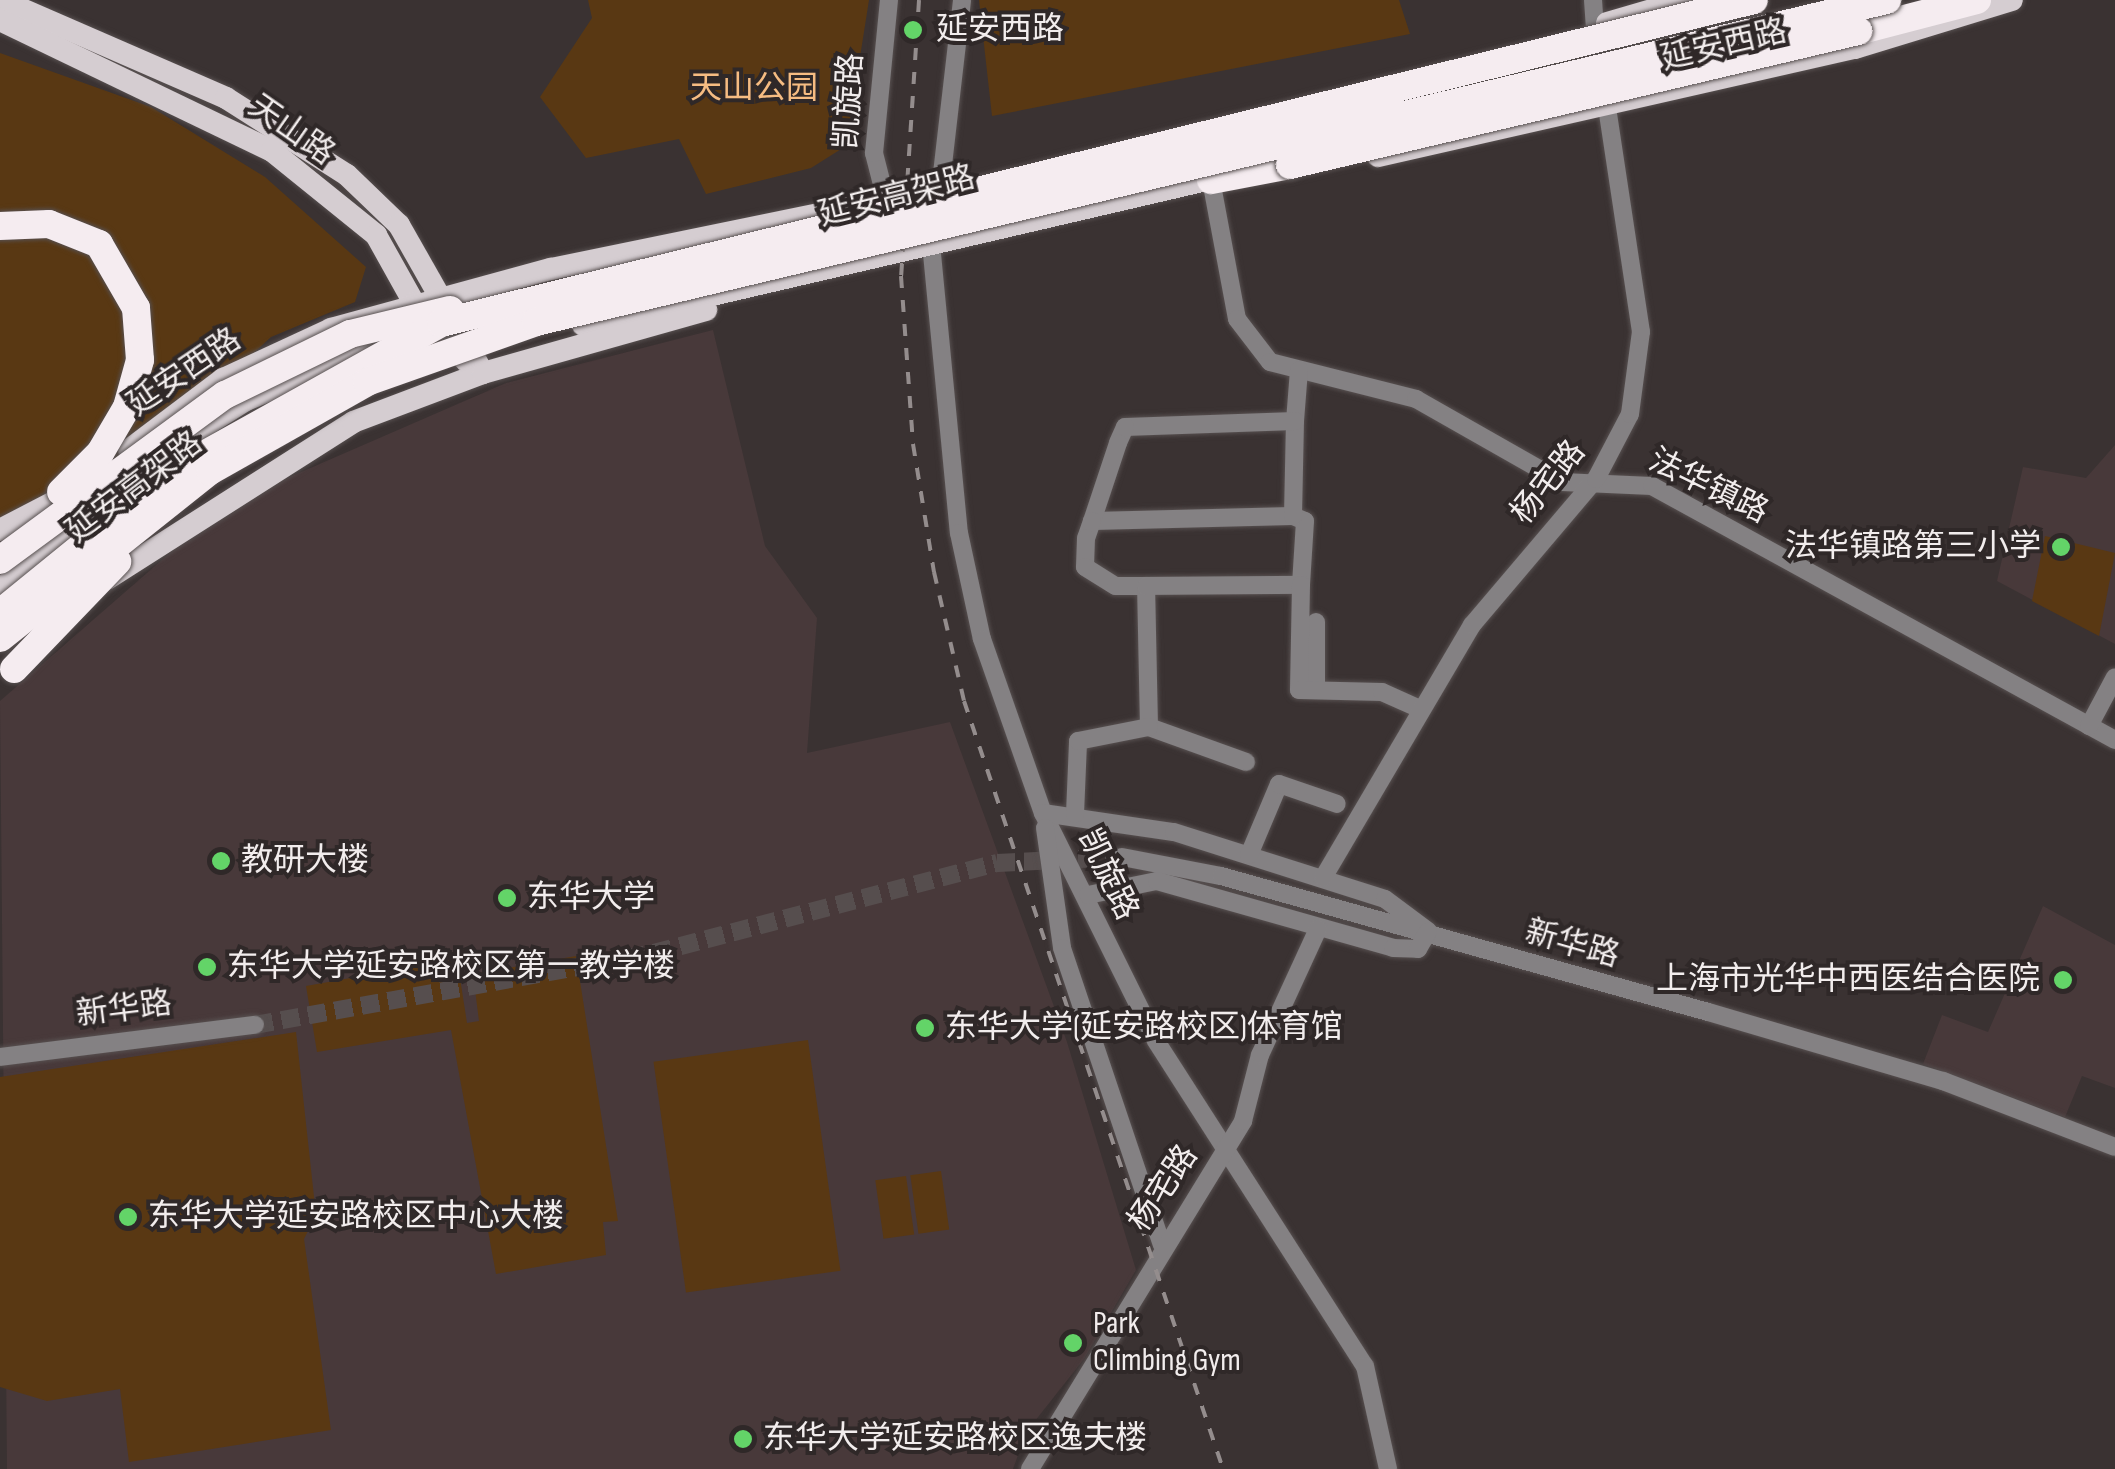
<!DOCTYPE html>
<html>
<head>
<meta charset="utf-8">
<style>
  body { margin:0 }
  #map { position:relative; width:2115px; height:1469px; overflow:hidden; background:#3a3232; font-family:"Sofia Sans Condensed","Noto Sans SC",sans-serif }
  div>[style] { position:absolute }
  .built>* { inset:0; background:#48393a }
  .green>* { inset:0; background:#593813; transform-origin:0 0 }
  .minor-tunnel>* { height:18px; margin-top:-9px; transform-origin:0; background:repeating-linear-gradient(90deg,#564e4e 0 18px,transparent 0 27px) }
  .roads { filter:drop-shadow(0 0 2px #575050) drop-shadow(0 0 2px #575050) }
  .minor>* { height:18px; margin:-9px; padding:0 9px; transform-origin:9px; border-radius:9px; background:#848183 }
  .major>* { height:22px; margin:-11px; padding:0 11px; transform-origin:11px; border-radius:11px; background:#d5cdd1 }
  .highway>* { height:28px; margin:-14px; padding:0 14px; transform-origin:14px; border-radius:14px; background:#f5ecf0 }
  .rail>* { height:4px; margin-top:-2px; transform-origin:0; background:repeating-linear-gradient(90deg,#948d8d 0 12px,transparent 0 24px) }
  .bridges { filter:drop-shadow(0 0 2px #575050) drop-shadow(0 0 2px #575050) }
  .highway-bridge>* { height:28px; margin:-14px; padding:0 14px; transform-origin:14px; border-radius:14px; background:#f5ecf0 }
  .dots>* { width:28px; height:28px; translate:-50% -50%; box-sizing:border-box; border:5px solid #2f2828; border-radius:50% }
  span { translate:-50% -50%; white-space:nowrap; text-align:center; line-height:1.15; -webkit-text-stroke:8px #2f2828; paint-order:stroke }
  .poi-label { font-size:32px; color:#f2eded }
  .left { translate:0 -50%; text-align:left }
  .right { translate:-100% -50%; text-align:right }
  .street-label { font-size:32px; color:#f2eded }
  .park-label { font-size:32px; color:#f6bc82 }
</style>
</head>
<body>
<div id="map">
  <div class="built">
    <div style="clip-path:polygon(713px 330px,765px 546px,817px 618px,807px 753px,950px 722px,1067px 1042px,1136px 1270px,1084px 1359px,1027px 1431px,1013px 1469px,7px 1469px,0 701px,225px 505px,506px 383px)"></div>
    <div style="clip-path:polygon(2115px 445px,2115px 644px,1997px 581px,2023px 467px,2086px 478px)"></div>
    <div style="clip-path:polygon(2043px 906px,2115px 945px,2115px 1088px,2082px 1076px,2065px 1117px,1923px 1064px,1942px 1015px,1988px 1032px)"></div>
  </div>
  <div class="green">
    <div style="clip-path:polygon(588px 0,869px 0,846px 146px,811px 168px,706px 194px,679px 139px,586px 158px,540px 97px,592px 18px)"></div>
    <div style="clip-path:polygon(979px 0,1399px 0,1410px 34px,992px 116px)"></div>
    <div style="clip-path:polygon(0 53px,151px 107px,265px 177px,366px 267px,355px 302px,271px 337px,132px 465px,0 535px)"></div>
    <div style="clip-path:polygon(2045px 536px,2115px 553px,2099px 636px,2032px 601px)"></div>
    <div style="clip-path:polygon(576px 956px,618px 1221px,603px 1222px,606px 1255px,496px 1274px,451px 1030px,317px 1052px,306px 986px,457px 959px,467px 1023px,479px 1021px,473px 974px)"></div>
    <div style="clip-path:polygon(296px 1032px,316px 1215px,304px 1239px,331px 1430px,129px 1462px,120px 1389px,47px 1401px,0 1387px,0 1077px)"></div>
    <div style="left:808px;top:1040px;width:233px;height:156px;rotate:82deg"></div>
    <div style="left:941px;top:1171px;width:59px;height:31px;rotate:82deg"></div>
    <div style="left:906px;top:1176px;width:59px;height:31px;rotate:82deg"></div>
  </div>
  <div class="minor-tunnel">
    <div style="left:255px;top:1025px;width:405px;rotate:-10.2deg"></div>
    <div style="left:654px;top:953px;width:355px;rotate:-14.7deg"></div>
    <div style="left:997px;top:863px;width:125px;rotate:-2.7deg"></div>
  </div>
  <div class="roads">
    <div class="minor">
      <div style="left:1593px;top:0;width:27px;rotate:86deg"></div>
      <div style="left:1211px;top:180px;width:141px;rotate:79.4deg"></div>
      <div style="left:1237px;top:319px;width:54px;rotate:52.5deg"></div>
      <div style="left:1270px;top:362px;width:151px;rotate:14.2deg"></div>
      <div style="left:1416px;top:399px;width:168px;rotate:29.6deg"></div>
      <div style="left:1562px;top:482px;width:90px;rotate:2.5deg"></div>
      <div style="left:1652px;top:486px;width:528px;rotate:28.75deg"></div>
      <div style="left:888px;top:208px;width:57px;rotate:-104.3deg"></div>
      <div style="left:874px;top:153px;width:154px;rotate:-84.4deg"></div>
      <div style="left:938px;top:208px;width:209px;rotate:-83.4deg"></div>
      <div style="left:930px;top:233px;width:301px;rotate:84.5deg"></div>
      <div style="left:959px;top:533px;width:108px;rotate:77.8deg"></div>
      <div style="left:982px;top:639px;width:184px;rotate:70.7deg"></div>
      <div style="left:1043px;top:813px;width:254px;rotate:63.6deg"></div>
      <div style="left:1156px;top:1041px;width:386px;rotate:57.3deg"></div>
      <div style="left:1365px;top:1366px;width:106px;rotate:77.4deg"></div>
      <div style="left:1295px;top:421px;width:51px;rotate:-85.5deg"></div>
      <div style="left:1293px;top:516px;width:13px;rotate:23deg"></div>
      <div style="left:1305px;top:521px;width:64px;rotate:93.6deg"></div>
      <div style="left:1092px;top:521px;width:201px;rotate:-1.4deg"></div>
      <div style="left:1293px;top:516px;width:95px;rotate:-88.8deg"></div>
      <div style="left:1295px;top:421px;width:170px;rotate:178deg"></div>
      <div style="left:1125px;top:427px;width:17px;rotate:114deg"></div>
      <div style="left:1118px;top:443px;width:82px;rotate:108.4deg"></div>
      <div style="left:1092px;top:521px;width:18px;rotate:109deg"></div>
      <div style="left:1086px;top:538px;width:29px;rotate:92deg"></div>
      <div style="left:1085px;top:567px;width:36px;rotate:32deg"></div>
      <div style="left:1116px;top:586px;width:30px"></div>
      <div style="left:1316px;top:622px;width:67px;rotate:90deg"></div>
      <div style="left:2089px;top:726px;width:55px;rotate:-62deg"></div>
      <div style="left:1246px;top:762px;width:103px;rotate:-160.2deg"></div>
      <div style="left:1149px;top:727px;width:141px;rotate:-91.2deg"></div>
      <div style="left:1146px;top:586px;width:155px;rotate:-0.4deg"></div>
      <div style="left:1301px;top:585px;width:105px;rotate:91.1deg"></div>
      <div style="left:1299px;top:690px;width:83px;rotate:1.4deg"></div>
      <div style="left:1382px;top:692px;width:42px;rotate:24.1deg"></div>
      <div style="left:1043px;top:813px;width:132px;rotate:8.3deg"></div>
      <div style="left:1174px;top:832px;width:221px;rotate:17.6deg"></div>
      <div style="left:1385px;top:899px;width:54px;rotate:36.7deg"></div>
      <div style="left:1075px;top:814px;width:73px;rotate:-87.6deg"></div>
      <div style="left:1078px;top:741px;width:72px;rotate:-11.2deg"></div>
      <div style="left:1045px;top:828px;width:121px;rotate:81.9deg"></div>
      <div style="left:1062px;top:948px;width:313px;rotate:71.4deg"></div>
      <div style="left:1249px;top:855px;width:77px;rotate:-67.1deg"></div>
      <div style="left:1279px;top:784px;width:61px;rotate:19deg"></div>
      <div style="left:1122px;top:857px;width:101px;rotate:10.9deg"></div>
      <div style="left:1221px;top:876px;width:506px;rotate:15.6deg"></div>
      <div style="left:1708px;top:1012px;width:245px;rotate:16.4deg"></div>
      <div style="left:1943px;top:1081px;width:184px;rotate:21deg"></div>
      <div style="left:1323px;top:878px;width:294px;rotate:-59.5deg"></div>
      <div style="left:1472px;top:625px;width:192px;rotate:-49.7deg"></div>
      <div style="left:1596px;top:479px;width:73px;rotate:-62.4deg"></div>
      <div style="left:1630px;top:414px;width:83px;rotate:-82.4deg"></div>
      <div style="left:1641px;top:332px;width:242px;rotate:-98.6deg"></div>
      <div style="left:1088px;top:895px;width:70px;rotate:-11.5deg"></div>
      <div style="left:1157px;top:881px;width:245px;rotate:15.8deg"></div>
      <div style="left:1393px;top:948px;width:25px;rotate:2deg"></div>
      <div style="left:1418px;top:949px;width:20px;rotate:-60deg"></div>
      <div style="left:0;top:1057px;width:257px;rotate:-7.2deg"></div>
      <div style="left:1030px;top:1469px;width:408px;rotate:-58.5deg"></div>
      <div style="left:1243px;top:1121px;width:68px;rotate:-75.6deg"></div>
      <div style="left:1260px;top:1055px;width:139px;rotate:-65.3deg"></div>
    </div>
    <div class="major">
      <div style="left:1px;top:0;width:245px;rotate:23.5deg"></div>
      <div style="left:226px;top:98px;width:143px;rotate:32.5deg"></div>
      <div style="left:347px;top:175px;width:72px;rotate:43.9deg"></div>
      <div style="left:399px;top:225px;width:170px;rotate:60.4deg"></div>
      <div style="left:0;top:20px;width:302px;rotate:25.7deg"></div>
      <div style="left:272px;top:151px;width:134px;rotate:38.9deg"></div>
      <div style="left:376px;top:235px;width:78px;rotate:60.8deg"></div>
      <div style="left:414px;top:303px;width:78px;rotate:48.1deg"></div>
      <div style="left:1607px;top:23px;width:82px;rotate:-16.2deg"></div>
      <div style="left:1378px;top:156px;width:489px;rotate:-12.8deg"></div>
      <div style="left:1855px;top:48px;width:164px;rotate:-17deg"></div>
      <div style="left:583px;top:325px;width:658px;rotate:-13.09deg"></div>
      <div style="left:129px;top:450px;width:118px;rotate:-37.1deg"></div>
      <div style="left:223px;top:379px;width:119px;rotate:-24.8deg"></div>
      <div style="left:331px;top:329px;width:228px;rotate:-15.3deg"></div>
      <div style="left:551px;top:269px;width:353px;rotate:-11.6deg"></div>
      <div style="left:0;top:530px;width:87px;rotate:-27.5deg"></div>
      <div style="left:107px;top:579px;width:292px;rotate:-32.5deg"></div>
      <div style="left:353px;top:422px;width:139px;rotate:-20.7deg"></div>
      <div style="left:483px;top:373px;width:232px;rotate:-15.8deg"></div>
      <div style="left:0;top:589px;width:243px;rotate:-39deg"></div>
      <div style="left:189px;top:436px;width:67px;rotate:-32.3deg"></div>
      <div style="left:246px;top:400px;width:168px;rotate:-22.4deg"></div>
    </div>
    <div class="highway">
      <div style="left:1858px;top:31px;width:123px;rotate:-14.6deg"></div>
      <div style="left:1211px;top:180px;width:80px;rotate:-10.8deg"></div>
    </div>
  </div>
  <div class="rail">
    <div style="left:919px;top:0;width:277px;rotate:93.7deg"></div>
    <div style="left:901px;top:276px;width:168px;rotate:85.9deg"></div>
    <div style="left:913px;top:444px;width:130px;rotate:80.7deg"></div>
    <div style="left:934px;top:572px;width:132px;rotate:76.9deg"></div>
    <div style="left:964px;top:701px;width:810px;rotate:71.36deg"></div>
  </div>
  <div class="bridges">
    <div class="highway-bridge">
      <div style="left:1290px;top:165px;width:584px;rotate:-13.27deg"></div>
      <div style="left:0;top:226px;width:49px;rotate:-2.3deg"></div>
      <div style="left:49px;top:224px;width:54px;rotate:21.8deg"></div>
      <div style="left:99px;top:244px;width:74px;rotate:60deg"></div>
      <div style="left:136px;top:308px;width:52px;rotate:85.6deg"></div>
      <div style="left:140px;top:360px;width:49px;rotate:105.5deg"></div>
      <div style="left:127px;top:407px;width:53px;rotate:120.4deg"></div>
      <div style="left:100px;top:453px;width:55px;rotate:135deg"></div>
      <div style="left:0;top:560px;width:279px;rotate:-36.3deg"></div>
      <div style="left:225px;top:395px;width:139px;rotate:-26deg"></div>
      <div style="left:350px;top:334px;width:103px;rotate:-13.5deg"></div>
      <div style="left:0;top:613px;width:225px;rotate:-39.1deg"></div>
      <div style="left:175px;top:471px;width:304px;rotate:-29.1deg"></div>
      <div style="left:441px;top:323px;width:1352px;rotate:-13.82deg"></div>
      <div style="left:0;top:638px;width:268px;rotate:-38.5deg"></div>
      <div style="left:210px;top:471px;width:180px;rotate:-29.5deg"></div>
      <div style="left:367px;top:382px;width:179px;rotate:-19.5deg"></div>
      <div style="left:536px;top:322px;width:1389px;rotate:-13.41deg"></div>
      <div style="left:14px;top:669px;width:149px;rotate:-46.1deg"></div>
    </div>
  </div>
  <div class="dots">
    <div style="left:913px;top:30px;background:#63d468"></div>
    <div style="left:2061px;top:547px;background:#63d468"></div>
    <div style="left:221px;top:861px;background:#63d468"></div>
    <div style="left:507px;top:898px;background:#63d468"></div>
    <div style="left:207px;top:967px;background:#63d468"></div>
    <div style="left:2063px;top:980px;background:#63d468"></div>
    <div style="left:925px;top:1028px;background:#63d468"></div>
    <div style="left:128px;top:1217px;background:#63d468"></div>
    <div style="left:1073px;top:1343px;background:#63d468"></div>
    <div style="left:743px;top:1439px;background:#63d468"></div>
  </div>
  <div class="poi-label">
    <span class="left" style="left:936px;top:30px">延安西路</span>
    <span class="right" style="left:2041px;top:547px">法华镇路第三小学</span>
    <span class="left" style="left:241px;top:861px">教研大楼</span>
    <span class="left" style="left:527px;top:898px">东华大学</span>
    <span class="left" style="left:227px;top:967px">东华大学延安路校区第一教学楼</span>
    <span class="right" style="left:2040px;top:980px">上海市光华中西医结合医院</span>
    <span class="left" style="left:945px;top:1028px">东华大学(延安路校区)体育馆</span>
    <span class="left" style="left:148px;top:1217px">东华大学延安路校区中心大楼</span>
    <span class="left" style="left:1093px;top:1343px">Park<br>Climbing Gym</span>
    <span class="left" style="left:763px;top:1439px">东华大学延安路校区逸夫楼</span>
  </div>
  <div class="street-label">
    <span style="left:1724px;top:46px;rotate:-13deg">延安西路</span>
    <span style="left:850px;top:101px;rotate:-87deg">凯旋路</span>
    <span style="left:291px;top:131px;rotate:35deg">天山路</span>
    <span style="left:897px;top:197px;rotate:-14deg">延安高架路</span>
    <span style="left:185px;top:373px;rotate:-34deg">延安西路</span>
    <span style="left:1549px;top:483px;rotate:-51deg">杨宅路</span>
    <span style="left:1708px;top:487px;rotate:26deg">法华镇路</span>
    <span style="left:135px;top:488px;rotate:-37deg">延安高架路</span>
    <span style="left:1107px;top:875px;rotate:64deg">凯旋路</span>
    <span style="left:1572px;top:945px;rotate:16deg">新华路</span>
    <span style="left:124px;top:1010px;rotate:-7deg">新华路</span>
    <span style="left:1164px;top:1189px;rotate:-56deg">杨宅路</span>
  </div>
  <div class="park-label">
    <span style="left:754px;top:89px">天山公园</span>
  </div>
</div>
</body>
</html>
